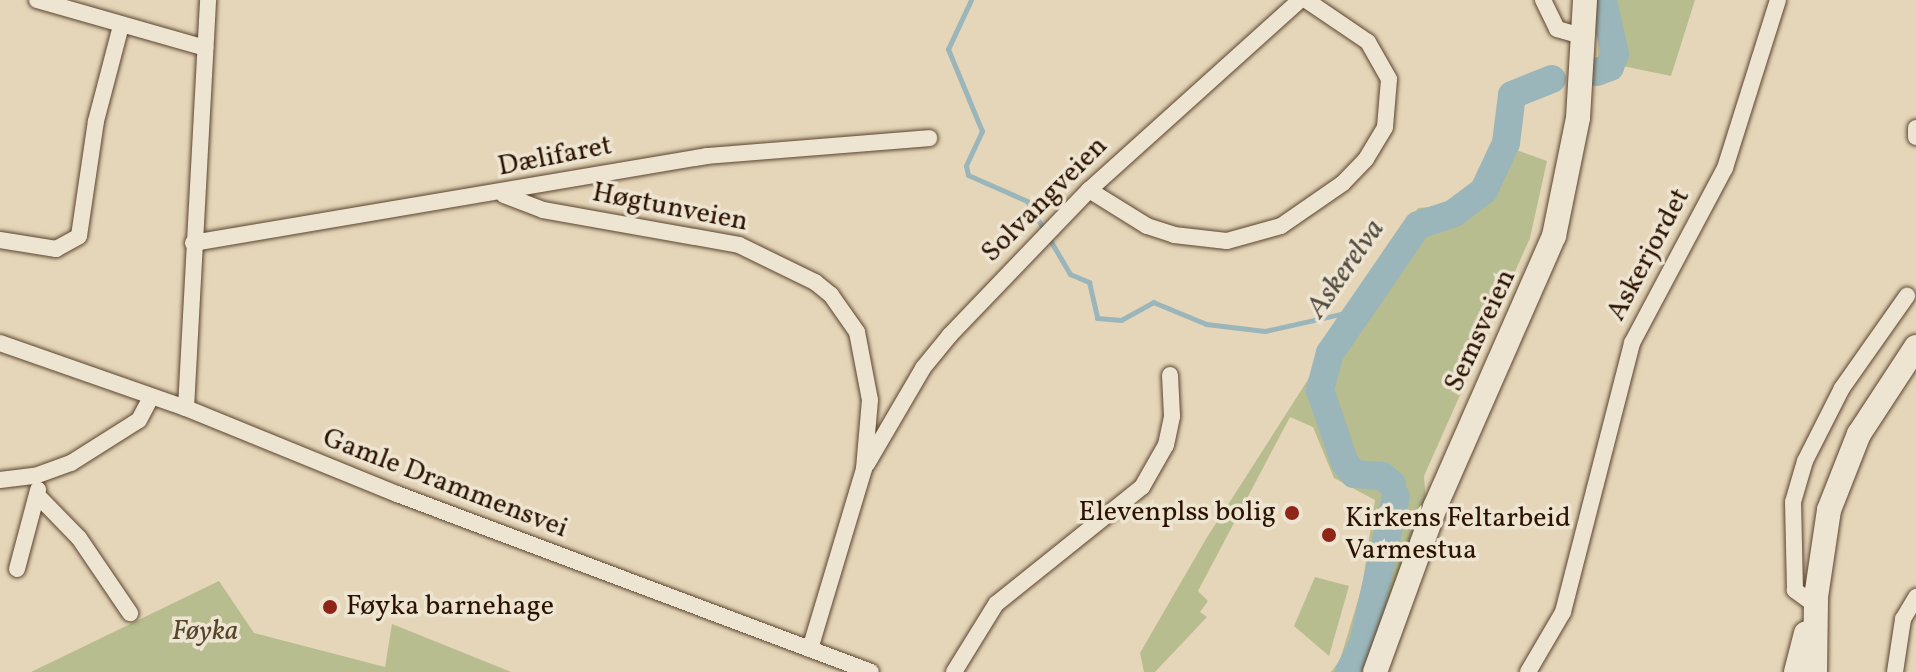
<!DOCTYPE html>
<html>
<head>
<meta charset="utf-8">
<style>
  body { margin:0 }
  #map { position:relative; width:1916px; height:672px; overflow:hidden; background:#e5d6b9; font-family:Vollkorn,serif }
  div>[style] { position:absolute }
  .green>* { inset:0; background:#b7bd8e }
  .stream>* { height:5px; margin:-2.5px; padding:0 2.5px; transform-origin:2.5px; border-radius:2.5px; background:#9bb6ba }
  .river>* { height:28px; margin:-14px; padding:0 14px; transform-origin:14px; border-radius:14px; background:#9bb6ba }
  .roads { filter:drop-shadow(0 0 2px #5a442e) drop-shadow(0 0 2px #5a442e) }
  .minor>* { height:16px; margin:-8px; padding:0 8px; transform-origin:8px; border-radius:8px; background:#eee4d2 }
  .secondary>* { height:24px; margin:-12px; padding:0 12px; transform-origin:12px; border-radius:12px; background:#eee4d2 }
  .dots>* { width:22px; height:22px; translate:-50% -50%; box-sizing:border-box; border:4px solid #eee4d2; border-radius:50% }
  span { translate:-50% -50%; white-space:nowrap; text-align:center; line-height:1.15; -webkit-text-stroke:7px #eee4d2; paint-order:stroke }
  .street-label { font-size:28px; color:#2b1300 }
  .poi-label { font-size:28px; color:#2b1300 }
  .right { translate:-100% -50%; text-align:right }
  .left { translate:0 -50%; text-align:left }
  .park-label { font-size:28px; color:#55462b; font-style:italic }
  .water-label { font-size:30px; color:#524c41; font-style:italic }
</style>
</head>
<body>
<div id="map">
  <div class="green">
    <div style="clip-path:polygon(1599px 0,1695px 0,1671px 76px,1598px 61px)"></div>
    <div style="clip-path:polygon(1508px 147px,1547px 161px,1530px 238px,1424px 476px,1426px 503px,1366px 672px,1331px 672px,1340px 660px,1362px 587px,1375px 500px,1334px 478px,1313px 427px,1290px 417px,1198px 591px,1208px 601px,1200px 612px,1207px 617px,1155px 672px,1144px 672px,1140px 653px,1206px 539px,1418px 208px,1478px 203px)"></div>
    <div style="clip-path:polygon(1315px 577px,1349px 586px,1329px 656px,1294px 626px)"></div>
    <div style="clip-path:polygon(219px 581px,254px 633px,385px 667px,392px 624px,511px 672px,31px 672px)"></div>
  </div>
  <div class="stream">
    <div style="left:971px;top:0;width:54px;rotate:115.1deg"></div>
    <div style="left:948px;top:49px;width:89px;rotate:67.5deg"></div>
    <div style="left:982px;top:131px;width:38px;rotate:115deg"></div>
    <div style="left:966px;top:166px;width:9px;rotate:77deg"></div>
    <div style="left:968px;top:175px;width:64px;rotate:23.8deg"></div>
    <div style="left:1027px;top:201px;width:85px;rotate:59.5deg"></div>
    <div style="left:1070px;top:274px;width:21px;rotate:23deg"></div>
    <div style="left:1089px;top:282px;width:37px;rotate:77deg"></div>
    <div style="left:1097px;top:318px;width:24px;rotate:5deg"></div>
    <div style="left:1121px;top:320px;width:37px;rotate:-29deg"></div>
    <div style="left:1153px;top:302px;width:57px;rotate:22.5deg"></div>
    <div style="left:1206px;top:324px;width:59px;rotate:6.8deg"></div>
    <div style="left:1265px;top:331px;width:95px;rotate:-12.7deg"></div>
  </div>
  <div class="river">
    <div style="left:1597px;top:72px;width:14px;rotate:-21deg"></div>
    <div style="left:1610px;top:67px;width:14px;rotate:-69deg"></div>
    <div style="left:1615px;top:54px;width:55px;rotate:-102.5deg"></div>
    <div style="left:1392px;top:484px;width:13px;rotate:-141deg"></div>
    <div style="left:1382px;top:476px;width:28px;rotate:-176deg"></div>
    <div style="left:1354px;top:474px;width:14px;rotate:-129deg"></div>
    <div style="left:1345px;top:463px;width:77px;rotate:-108.9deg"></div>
    <div style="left:1320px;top:390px;width:38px;rotate:-75deg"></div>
    <div style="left:1330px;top:353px;width:155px;rotate:-55.5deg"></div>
    <div style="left:1418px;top:225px;width:38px;rotate:-18deg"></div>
    <div style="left:1454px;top:213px;width:38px;rotate:-37deg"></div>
    <div style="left:1484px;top:190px;width:52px;rotate:-64.9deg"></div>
    <div style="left:1506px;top:143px;width:48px;rotate:-82.9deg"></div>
    <div style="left:1512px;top:95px;width:43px;rotate:-21.8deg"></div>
    <div style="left:1349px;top:672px;width:32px;rotate:-64deg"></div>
    <div style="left:1363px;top:643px;width:150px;rotate:-77.3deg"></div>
  </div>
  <div class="roads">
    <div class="minor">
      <div style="left:37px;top:0;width:175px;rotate:15.9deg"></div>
      <div style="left:1543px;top:0;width:32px;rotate:64deg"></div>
      <div style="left:1557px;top:29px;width:26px;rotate:16deg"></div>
      <div style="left:1916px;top:128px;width:9px;rotate:90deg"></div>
      <div style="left:1089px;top:190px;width:68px;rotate:31.8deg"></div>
      <div style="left:1147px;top:226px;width:28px;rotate:18deg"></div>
      <div style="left:1174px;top:235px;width:53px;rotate:6.5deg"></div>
      <div style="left:1227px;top:241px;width:56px;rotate:-15.5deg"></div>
      <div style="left:1281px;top:226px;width:75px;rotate:-34.7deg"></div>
      <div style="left:1343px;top:183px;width:33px;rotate:-46deg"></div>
      <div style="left:1366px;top:159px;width:37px;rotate:-59deg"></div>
      <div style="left:1385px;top:127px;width:48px;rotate:-85.2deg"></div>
      <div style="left:1389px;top:79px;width:43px;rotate:-119.6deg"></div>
      <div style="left:1368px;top:42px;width:75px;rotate:-145.9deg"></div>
      <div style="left:504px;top:195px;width:42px;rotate:21deg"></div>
      <div style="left:543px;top:210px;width:199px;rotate:10.1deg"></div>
      <div style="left:739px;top:245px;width:85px;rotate:26deg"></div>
      <div style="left:815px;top:282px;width:21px;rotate:39deg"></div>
      <div style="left:831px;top:295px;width:45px;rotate:54.9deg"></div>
      <div style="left:857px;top:332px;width:69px;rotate:79.2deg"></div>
      <div style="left:870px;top:400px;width:69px;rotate:95deg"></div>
      <div style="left:864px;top:469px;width:188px;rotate:106.7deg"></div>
      <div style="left:0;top:240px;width:57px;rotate:9.1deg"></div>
      <div style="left:56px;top:249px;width:26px;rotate:-29deg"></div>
      <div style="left:79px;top:236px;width:116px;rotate:-81.6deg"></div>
      <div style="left:96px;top:121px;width:98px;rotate:-75.3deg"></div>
      <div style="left:193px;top:243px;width:521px;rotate:-9.61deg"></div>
      <div style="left:707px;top:156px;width:223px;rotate:-4.6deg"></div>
      <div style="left:0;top:343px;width:197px;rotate:19.3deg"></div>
      <div style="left:186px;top:408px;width:228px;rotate:22.2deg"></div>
      <div style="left:397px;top:494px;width:506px;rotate:20.58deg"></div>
      <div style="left:186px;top:408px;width:409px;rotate:-86.9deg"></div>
      <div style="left:867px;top:464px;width:111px;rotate:-59.7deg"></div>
      <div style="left:923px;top:368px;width:43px;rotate:-50.7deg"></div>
      <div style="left:950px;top:335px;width:201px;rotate:-46.2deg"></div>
      <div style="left:1089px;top:190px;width:284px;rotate:-42deg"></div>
      <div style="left:0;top:480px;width:35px;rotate:-7deg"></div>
      <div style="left:35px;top:476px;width:38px;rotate:-20deg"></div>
      <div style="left:71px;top:463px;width:80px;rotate:-32.3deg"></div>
      <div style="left:139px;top:420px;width:26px;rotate:-62deg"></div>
      <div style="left:39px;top:497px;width:57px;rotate:45.7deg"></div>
      <div style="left:79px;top:538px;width:91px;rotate:55.8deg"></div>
      <div style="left:17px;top:569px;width:82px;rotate:-75.1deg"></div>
      <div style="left:1818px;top:607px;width:29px;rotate:-144deg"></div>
      <div style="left:1795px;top:590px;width:88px;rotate:-91.3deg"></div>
      <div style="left:1793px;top:502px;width:43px;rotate:-73.7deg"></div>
      <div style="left:1805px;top:461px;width:82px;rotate:-63.1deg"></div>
      <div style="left:1842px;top:388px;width:113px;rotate:-54.8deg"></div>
      <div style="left:954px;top:672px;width:80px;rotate:-58.3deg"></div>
      <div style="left:996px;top:604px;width:187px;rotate:-38.7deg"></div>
      <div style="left:1142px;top:487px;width:48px;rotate:-60.3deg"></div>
      <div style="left:1166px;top:445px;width:30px;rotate:-78deg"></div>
      <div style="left:1172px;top:416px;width:41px;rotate:-92.8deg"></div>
      <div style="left:1528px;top:672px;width:69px;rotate:-59.7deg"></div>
      <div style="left:1563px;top:612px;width:278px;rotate:-75.6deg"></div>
      <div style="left:1632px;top:343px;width:198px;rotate:-62deg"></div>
      <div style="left:1725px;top:168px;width:176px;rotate:-72.5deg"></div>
      <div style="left:1895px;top:672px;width:54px;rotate:-81.4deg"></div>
      <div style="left:1903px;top:619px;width:26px;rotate:-59deg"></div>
    </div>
    <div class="secondary">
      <div style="left:1375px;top:672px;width:176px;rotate:-70deg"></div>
      <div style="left:1435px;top:507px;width:296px;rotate:-66.3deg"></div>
      <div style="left:1554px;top:236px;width:120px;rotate:-78.5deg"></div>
      <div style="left:1578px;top:118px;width:118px;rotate:-86.6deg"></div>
      <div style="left:1796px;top:672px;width:40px;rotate:-75.6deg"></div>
      <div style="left:1815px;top:672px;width:75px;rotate:-89.2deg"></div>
      <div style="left:1816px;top:597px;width:88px;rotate:-81.5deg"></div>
      <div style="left:1829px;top:510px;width:82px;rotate:-68.5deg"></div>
      <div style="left:1859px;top:434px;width:104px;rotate:-56.8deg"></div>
    </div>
  </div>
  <div class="dots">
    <div style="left:1292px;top:513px;background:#8f2418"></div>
    <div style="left:1329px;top:535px;background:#8f2418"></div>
    <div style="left:330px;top:607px;background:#8f2418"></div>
  </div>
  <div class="street-label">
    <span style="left:555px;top:157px;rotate:-11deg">Dælifaret</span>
    <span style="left:1045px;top:200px;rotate:-45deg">Solvangveien</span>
    <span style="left:670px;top:208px;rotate:11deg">Høgtunveien</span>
    <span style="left:1649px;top:255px;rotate:-62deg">Askerjordet</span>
    <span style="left:1481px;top:331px;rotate:-65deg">Semsveien</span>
    <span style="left:445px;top:484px;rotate:21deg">Gamle Drammensvei</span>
  </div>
  <div class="poi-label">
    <span class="right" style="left:1276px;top:513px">Elevenplss bolig</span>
    <span class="left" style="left:1345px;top:535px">Kirkens Feltarbeid<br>Varmestua</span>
    <span class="left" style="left:346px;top:607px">Føyka barnehage</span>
  </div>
  <div class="park-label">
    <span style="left:205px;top:632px">Føyka</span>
  </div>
  <div class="water-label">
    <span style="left:1346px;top:269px;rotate:-55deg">Askerelva</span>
  </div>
</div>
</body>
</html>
